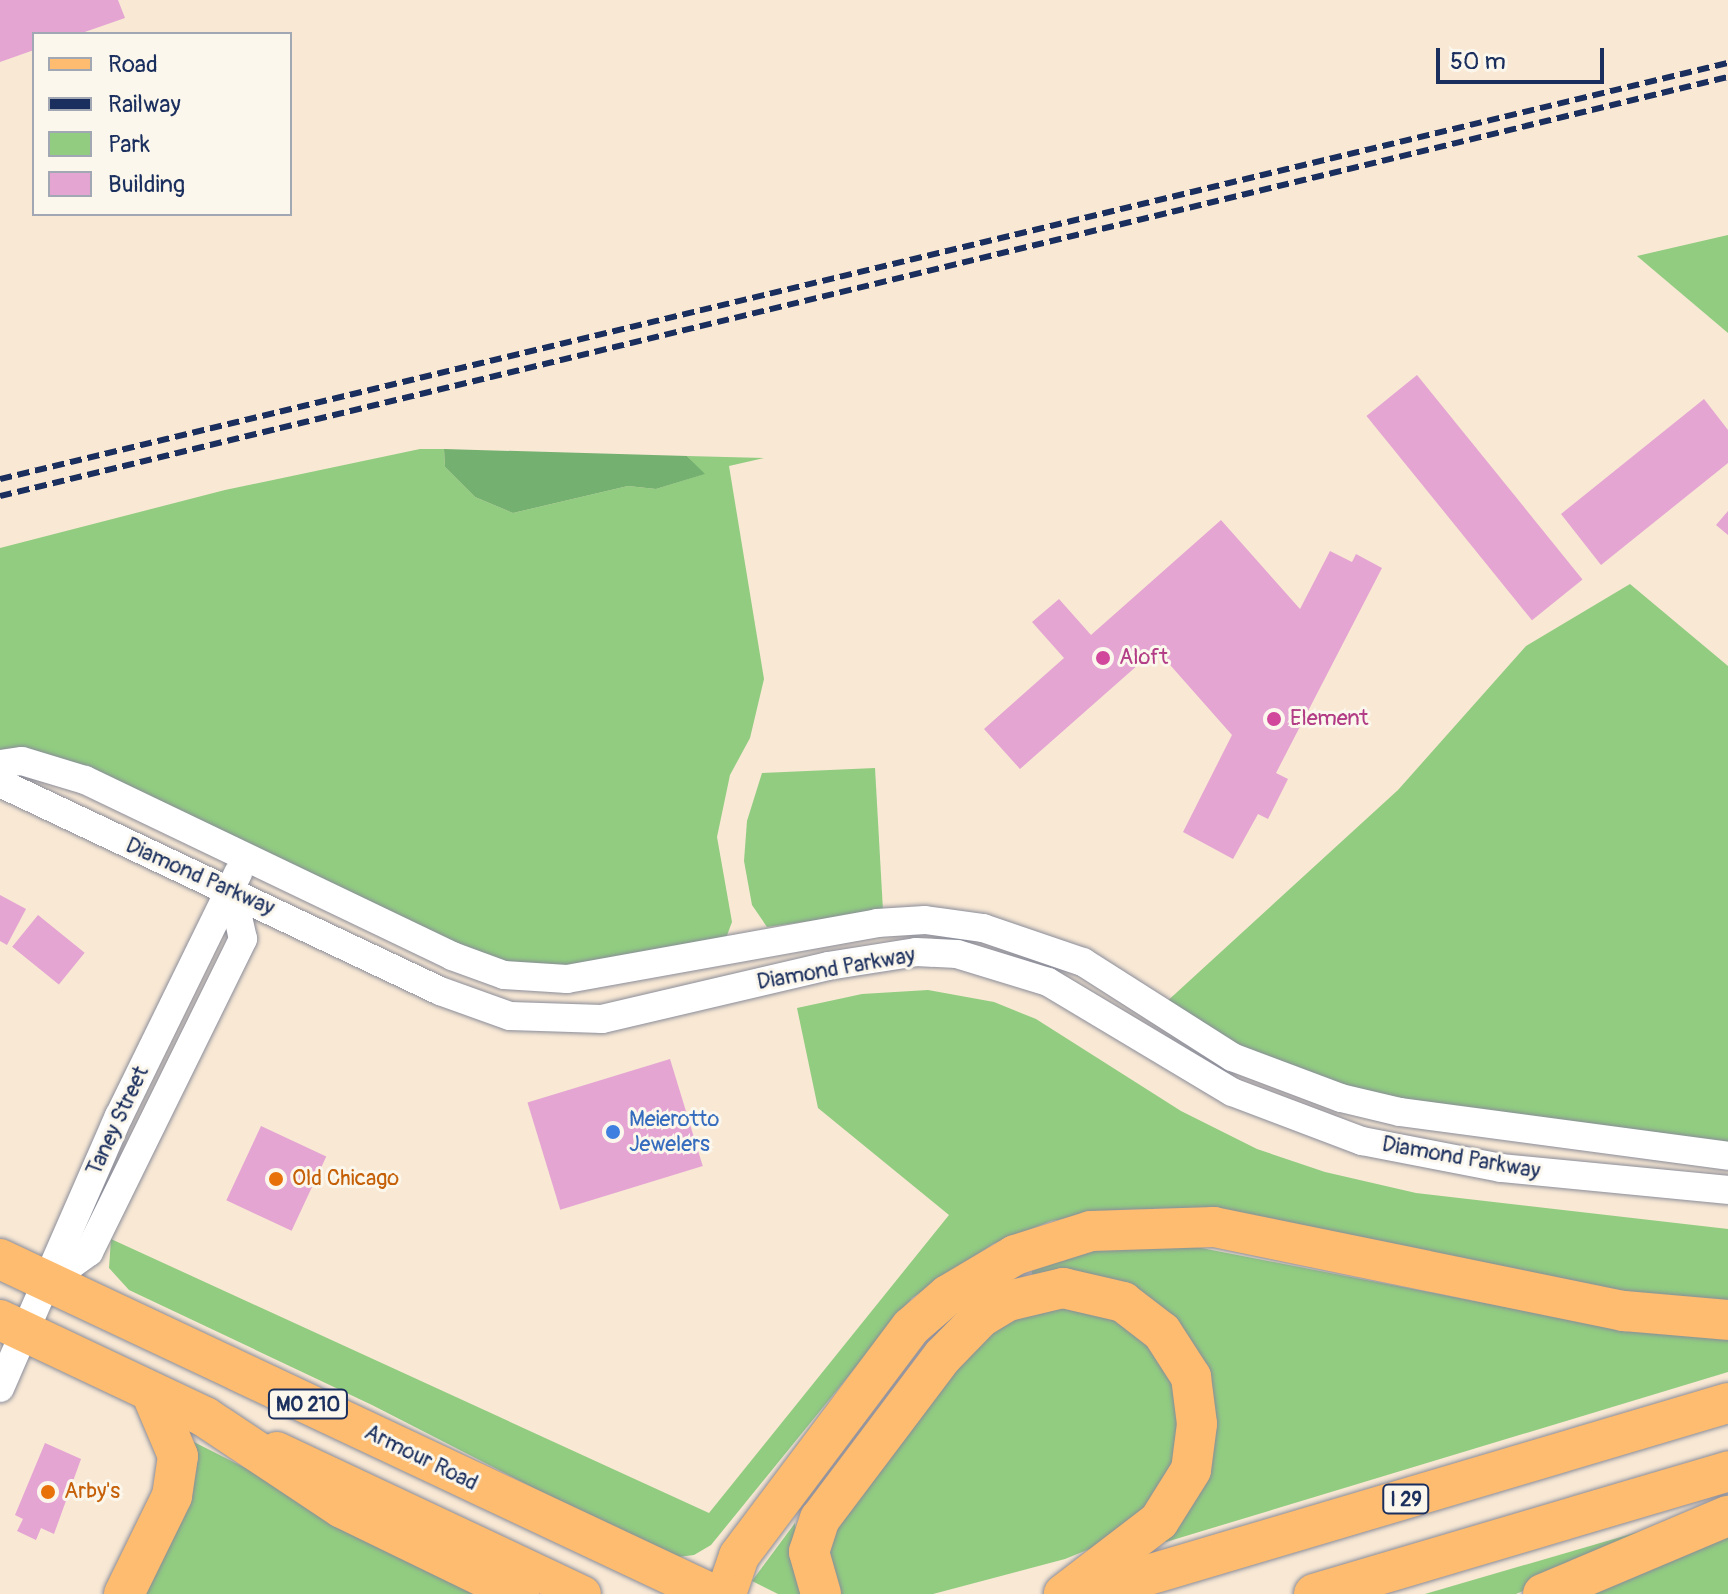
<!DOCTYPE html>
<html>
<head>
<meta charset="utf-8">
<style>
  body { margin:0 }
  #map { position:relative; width:1728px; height:1594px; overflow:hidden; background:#f8e8d4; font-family:Pangolin,sans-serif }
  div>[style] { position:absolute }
  .green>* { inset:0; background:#91cc81 }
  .forest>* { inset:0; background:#74b06f }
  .building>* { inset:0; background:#e4a5d3; transform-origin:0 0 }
  .roads { filter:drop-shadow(0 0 2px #8a8c99) drop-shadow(0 0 2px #8a8c99) }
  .minor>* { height:28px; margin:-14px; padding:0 14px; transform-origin:14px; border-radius:14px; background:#fff }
  .major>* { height:36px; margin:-18px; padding:0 18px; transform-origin:18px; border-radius:18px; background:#fdbc70 }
  .highway>* { height:40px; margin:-20px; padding:0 20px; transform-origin:20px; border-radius:20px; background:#fdbc70 }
  .rail>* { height:6px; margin-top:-3px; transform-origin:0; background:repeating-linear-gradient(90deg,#1b2f5e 0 12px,transparent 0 18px) }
  .dots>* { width:22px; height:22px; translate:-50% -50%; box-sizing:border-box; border:4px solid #fbf7ec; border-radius:50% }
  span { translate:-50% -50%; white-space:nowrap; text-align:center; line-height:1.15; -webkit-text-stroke:6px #fbf7ec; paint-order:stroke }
  .shield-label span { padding:2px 6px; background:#fbf7ec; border:2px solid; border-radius:6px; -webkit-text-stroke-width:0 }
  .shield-label { font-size:20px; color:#1b2f5e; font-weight:700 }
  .hotel-label { font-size:22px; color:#b23c85 }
  .left { translate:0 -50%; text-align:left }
  .street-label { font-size:22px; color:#1b2f5e }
  .shop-label { font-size:22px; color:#366cbe }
  .food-label { font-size:22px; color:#c56008 }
  .legend { position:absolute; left:32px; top:32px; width:260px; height:184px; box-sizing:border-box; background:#fbf7ec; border:2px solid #a1a7b3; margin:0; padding:10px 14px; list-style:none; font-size:24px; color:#1b2f5e }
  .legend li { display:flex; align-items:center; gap:16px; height:40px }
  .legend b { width:40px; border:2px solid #a1a7b3 }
  .scale { position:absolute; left:1436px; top:48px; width:168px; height:36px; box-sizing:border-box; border:4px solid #1b2f5e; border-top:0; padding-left:10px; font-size:24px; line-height:28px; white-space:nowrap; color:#1b2f5e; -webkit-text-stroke:6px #fbf7ec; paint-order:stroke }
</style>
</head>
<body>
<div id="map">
  <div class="green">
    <div style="clip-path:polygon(1728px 235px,1728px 333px,1637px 256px)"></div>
    <div style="clip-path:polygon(420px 449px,444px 449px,445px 467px,475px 497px,513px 513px,628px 486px,656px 489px,704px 474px,687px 456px,764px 458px,729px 466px,764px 679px,750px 738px,730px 775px,717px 837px,732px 922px,726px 938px,530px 976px,0 750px,0 548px,225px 490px)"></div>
    <div style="clip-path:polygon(1630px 584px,1728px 666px,1728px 1147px,1324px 1089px,1163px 1005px,1398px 790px,1526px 646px)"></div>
    <div style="clip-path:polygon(875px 768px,883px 911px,767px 927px,752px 905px,744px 861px,747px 821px,762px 773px)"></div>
    <div style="clip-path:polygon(928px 990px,994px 1002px,1036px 1019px,1181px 1111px,1257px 1149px,1325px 1172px,1416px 1193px,1728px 1229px,1728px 1308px,1650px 1303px,1186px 1208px,1117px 1210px,1051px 1221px,993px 1244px,912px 1298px,711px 1545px,694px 1555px,670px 1558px,372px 1405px,129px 1290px,109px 1268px,111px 1239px,709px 1513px,949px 1215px,818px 1108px,797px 1008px,862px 994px)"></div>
    <div style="clip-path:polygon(1181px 1244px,1552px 1316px,1728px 1337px,1728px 1372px,1166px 1542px,1161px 1537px,1190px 1348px,1033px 1278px,1030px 1264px,1088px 1251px)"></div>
    <div style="clip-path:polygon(1056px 1304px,1118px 1320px,1152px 1347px,1173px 1383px,1178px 1400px,1176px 1455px,1147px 1508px,1097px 1546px,1065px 1559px,933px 1594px,841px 1594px,830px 1554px,835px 1530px,971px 1347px,1001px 1322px)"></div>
    <div style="clip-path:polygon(194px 1442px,381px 1537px,497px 1594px,137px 1594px)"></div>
    <div style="clip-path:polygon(1679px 1520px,1669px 1529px,1516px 1594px,1425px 1594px)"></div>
    <div style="clip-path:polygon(795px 1523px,803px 1594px,778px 1594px,752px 1581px)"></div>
    <div style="clip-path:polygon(1728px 1535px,1728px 1594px,1585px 1594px)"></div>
  </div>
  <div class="forest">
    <div style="clip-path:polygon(444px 449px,687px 456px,705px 474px,656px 489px,628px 486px,513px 513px,475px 497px,445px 467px)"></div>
  </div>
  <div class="building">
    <div style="clip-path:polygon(0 0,118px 0,125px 18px,79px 34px,34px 34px,34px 50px,0 62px)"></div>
    <div style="left:1417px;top:375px;width:263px;height:65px;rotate:51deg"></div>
    <div style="clip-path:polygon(1704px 399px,1728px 430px,1728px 463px,1601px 565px,1561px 514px)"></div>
    <div style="clip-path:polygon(1728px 511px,1728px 535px,1716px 525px)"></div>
    <div style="clip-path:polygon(1221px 520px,1300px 609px,1330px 551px,1352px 562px,1356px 554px,1382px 568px,1276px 773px,1288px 779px,1268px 819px,1258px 814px,1233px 859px,1183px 832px,1232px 735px,1156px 649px,1020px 769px,984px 729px,1064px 658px,1032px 622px,1059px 599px,1091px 635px)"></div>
    <div style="clip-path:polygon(0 895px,26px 909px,7px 945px,0 941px)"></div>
    <div style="left:38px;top:915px;width:60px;height:41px;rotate:39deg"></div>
    <div style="left:670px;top:1059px;width:112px;height:149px;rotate:73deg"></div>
    <div style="left:261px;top:1126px;width:72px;height:82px;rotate:25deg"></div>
    <div style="clip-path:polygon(45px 1443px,81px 1459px,54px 1534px,41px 1528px,36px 1540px,17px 1531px,23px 1519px,15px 1515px)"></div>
  </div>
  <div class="roads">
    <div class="minor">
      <div style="left:0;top:764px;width:22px;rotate:-8deg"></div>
      <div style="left:22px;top:761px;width:66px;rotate:16.8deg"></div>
      <div style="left:85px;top:780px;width:407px;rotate:25.6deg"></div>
      <div style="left:452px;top:956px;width:55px;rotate:20.1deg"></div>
      <div style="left:504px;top:975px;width:63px;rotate:3.6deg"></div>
      <div style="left:567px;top:979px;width:315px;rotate:-10.2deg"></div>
      <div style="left:877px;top:923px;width:48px;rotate:-3.6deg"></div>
      <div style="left:925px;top:920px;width:59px;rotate:7.9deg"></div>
      <div style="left:983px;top:928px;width:106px;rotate:18.8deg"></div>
      <div style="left:1083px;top:962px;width:177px;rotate:32.5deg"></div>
      <div style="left:1232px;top:1057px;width:116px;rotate:20.6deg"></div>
      <div style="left:1341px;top:1098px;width:61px;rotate:13.3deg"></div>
      <div style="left:1400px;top:1112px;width:331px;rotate:7.6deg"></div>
      <div style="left:0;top:783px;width:487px;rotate:25.3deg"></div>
      <div style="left:440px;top:991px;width:74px;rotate:19.7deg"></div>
      <div style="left:510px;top:1016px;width:92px;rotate:1.9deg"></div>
      <div style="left:602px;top:1019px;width:232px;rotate:-13.2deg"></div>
      <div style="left:828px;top:966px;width:89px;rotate:-9deg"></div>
      <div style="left:916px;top:952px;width:41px;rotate:2.8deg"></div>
      <div style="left:957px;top:954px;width:95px;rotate:17.1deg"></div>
      <div style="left:1048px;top:982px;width:214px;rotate:30.9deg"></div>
      <div style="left:1232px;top:1092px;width:139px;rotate:20.7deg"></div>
      <div style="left:1362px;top:1141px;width:142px;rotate:11deg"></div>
      <div style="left:1501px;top:1168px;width:228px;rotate:5.5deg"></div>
      <div style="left:50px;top:1280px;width:48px;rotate:-35.7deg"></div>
      <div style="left:89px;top:1252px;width:349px;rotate:-63.8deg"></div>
      <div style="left:243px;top:939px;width:49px;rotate:-102.9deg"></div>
      <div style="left:0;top:1388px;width:297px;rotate:-66.4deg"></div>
      <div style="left:119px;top:1116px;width:271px;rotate:-63.9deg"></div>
    </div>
    <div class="major">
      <div style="left:277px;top:1450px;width:338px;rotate:25.2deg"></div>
    </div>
    <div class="highway">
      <div style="left:0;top:1259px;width:787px;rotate:25.2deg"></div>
      <div style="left:0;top:1320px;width:227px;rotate:25.3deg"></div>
      <div style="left:205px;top:1417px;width:164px;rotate:33.6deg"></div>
      <div style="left:342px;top:1508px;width:197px;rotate:25.9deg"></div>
      <div style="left:124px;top:1594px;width:109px;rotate:-63.9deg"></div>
      <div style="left:172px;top:1496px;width:40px;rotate:-81.5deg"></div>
      <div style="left:178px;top:1456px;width:69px;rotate:-112.9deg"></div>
      <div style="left:726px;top:1594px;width:40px;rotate:-71.1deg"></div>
      <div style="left:739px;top:1556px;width:286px;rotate:-53.1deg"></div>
      <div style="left:911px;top:1327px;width:49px;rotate:-40.9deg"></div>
      <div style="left:948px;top:1295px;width:78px;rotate:-30.8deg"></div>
      <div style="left:1015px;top:1255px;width:80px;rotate:-17.5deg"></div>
      <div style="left:1091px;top:1231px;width:123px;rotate:-1.9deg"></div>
      <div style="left:1214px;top:1227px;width:419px;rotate:11.6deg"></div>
      <div style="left:1624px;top:1311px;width:104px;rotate:4.9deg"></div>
      <div style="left:821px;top:1594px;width:44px;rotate:-105.9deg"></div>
      <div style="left:809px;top:1552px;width:35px;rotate:-72deg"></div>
      <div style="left:820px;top:1519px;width:204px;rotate:-53deg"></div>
      <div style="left:943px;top:1356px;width:54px;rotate:-45.7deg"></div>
      <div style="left:981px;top:1317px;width:31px;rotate:-31deg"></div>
      <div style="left:1008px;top:1301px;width:57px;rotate:-13.3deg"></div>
      <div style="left:1063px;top:1288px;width:62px;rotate:13.1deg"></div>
      <div style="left:1123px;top:1302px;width:49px;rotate:37.6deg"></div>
      <div style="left:1162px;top:1332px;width:54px;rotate:57.2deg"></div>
      <div style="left:1191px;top:1377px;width:47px;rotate:82.7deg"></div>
      <div style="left:1197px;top:1424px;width:46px;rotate:97.4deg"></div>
      <div style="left:1191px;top:1470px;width:60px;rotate:122.1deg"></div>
      <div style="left:1159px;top:1521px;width:120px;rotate:142.5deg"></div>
      <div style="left:1084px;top:1594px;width:672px;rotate:-16.52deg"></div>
      <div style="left:1314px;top:1594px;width:432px;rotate:-16.5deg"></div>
      <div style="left:1543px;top:1594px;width:201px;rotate:-22.9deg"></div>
    </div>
  </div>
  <div class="rail">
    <div style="left:0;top:479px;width:1777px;rotate:-13.54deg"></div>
    <div style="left:0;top:496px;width:1778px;rotate:-13.63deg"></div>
  </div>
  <div class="dots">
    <div style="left:1103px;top:658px;background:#d1479c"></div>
    <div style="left:1274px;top:719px;background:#d1479c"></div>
    <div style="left:613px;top:1132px;background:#3f7fe0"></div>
    <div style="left:276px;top:1179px;background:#e8710a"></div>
    <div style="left:48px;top:1492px;background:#e8710a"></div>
  </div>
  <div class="shield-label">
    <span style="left:308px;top:1404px">MO 210</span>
    <span style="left:1406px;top:1499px">I 29</span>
  </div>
  <div class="hotel-label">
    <span class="left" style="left:1119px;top:658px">Aloft</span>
    <span class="left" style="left:1290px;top:719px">Element</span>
  </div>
  <div class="street-label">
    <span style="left:200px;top:877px;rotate:24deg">Diamond Parkway</span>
    <span style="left:836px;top:969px;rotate:-10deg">Diamond Parkway</span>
    <span style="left:118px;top:1121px;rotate:-65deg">Taney Street</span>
    <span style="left:1461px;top:1158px;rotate:10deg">Diamond Parkway</span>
    <span style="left:421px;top:1458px;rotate:26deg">Armour Road</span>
  </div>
  <div class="shop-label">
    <span class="left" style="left:629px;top:1132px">Meierotto<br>Jewelers</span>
  </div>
  <div class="food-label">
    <span class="left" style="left:292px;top:1179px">Old Chicago</span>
    <span class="left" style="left:64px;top:1492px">Arby's</span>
  </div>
  <ul class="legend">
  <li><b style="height:10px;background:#fdbc70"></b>Road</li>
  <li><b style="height:10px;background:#1b2f5e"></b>Railway</li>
  <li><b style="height:22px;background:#91cc81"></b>Park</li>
  <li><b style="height:22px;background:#e4a5d3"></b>Building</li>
  </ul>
  <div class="scale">50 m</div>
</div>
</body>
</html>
